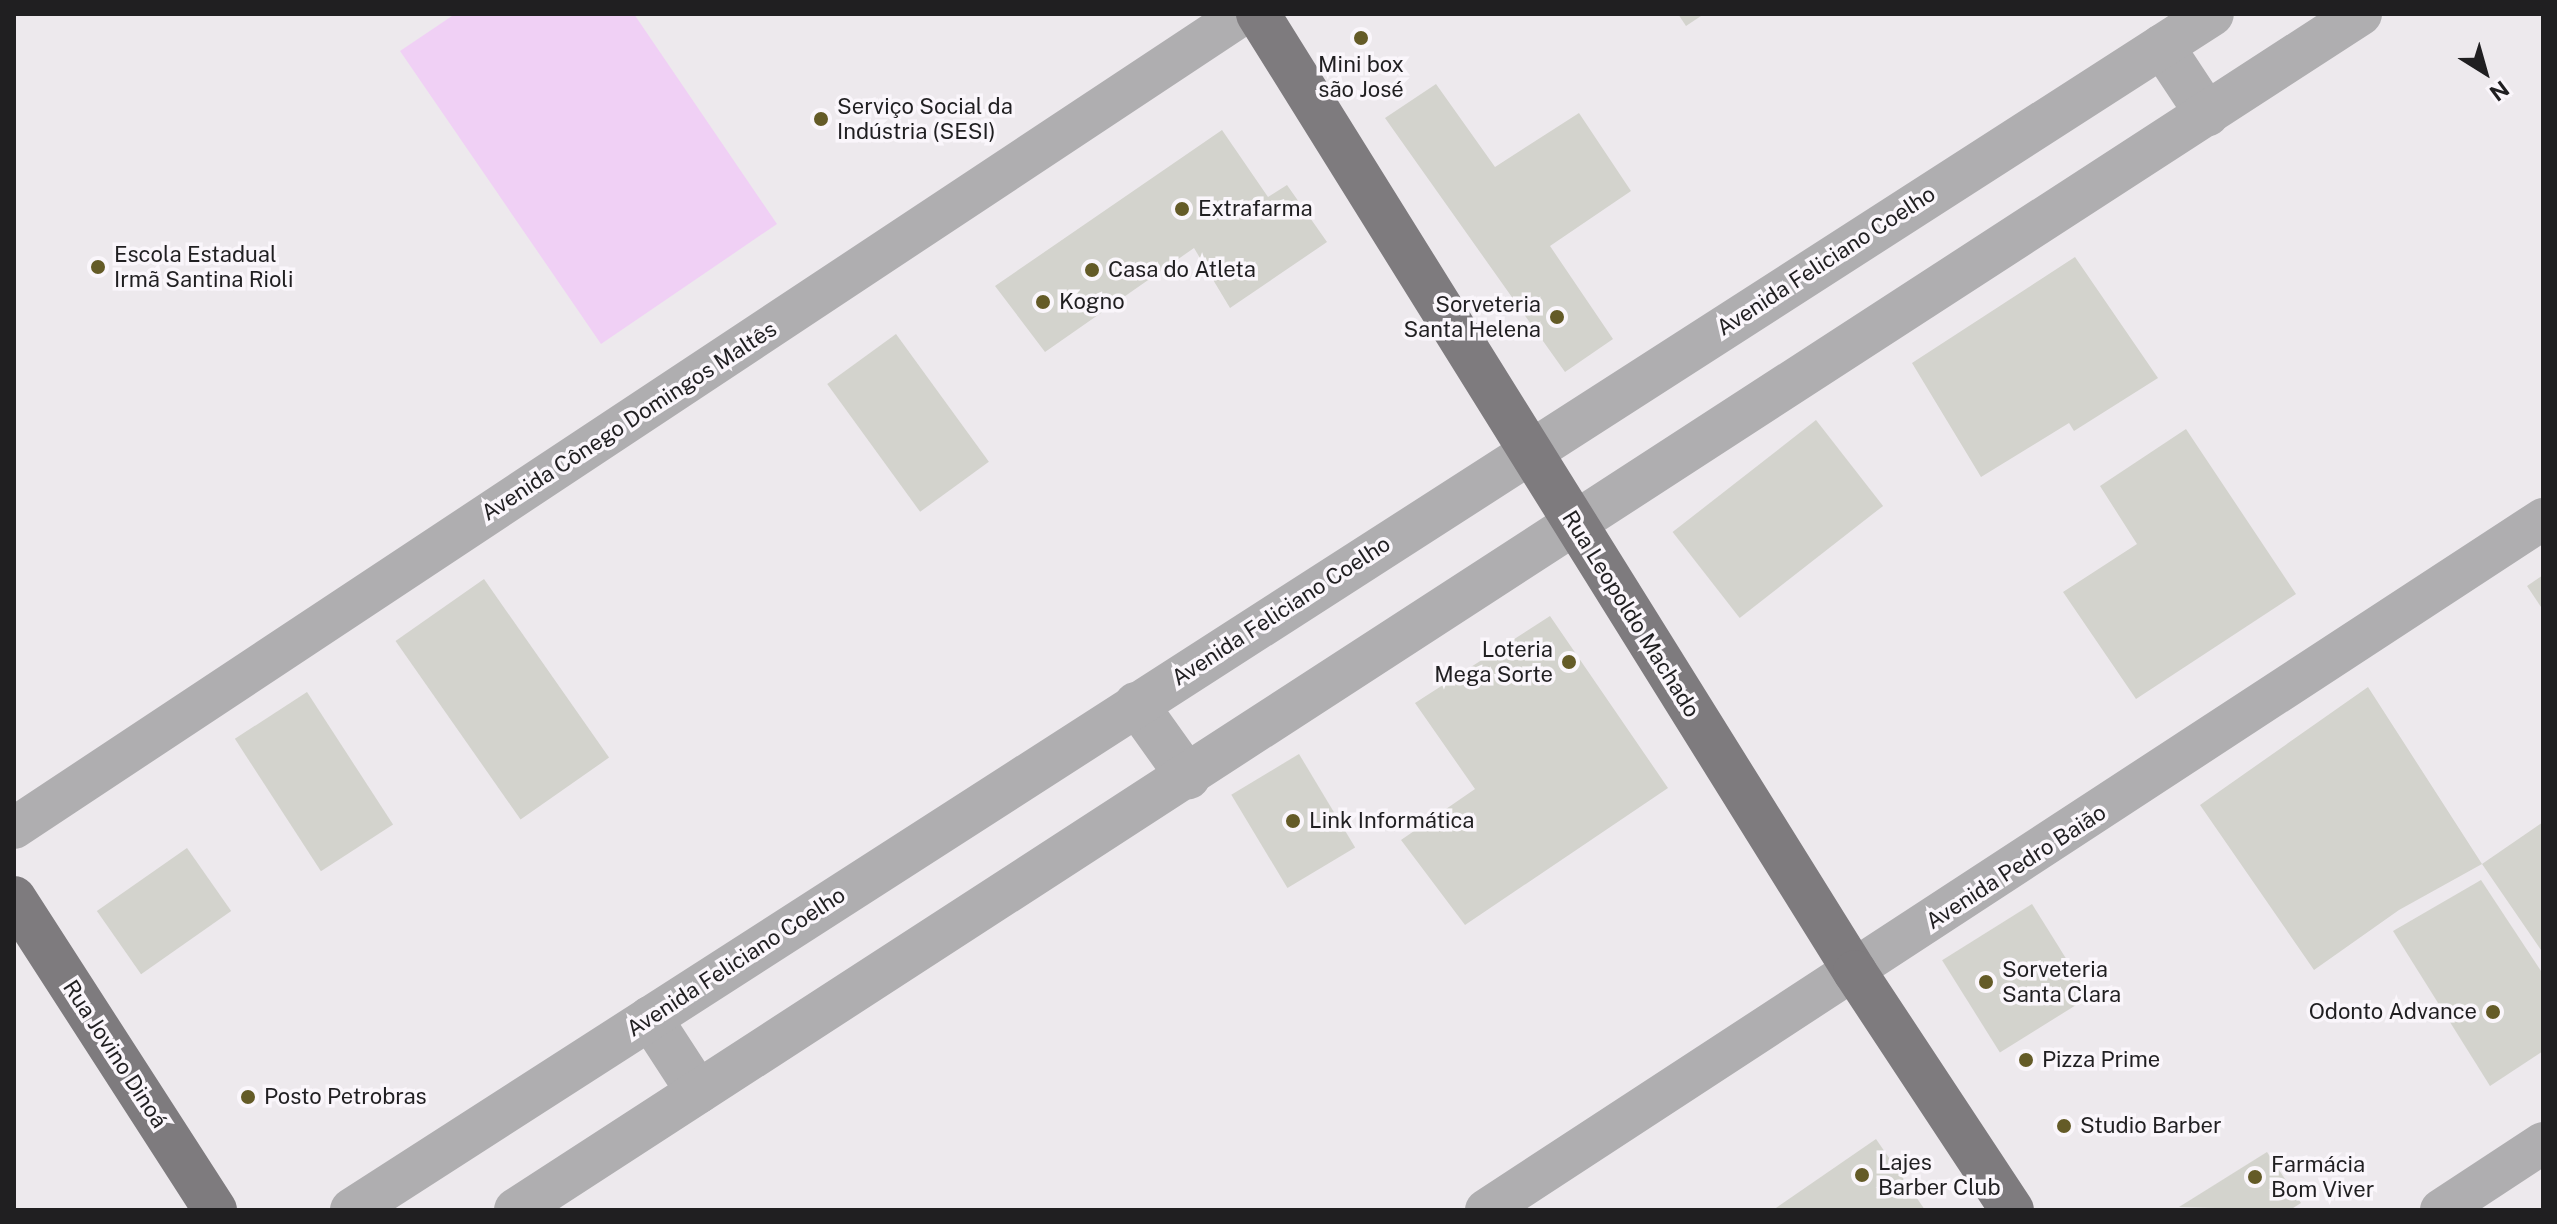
<!DOCTYPE html>
<html>
<head>
<meta charset="utf-8">
<style>
  body { margin:0 }
  #map { position:relative; width:2557px; height:1224px; overflow:hidden; background:#ede9ed; font-family:"Public Sans",sans-serif }
  div>[style] { position:absolute }
  .green>* { inset:0; background:#f0d0f5 }
  .building>* { inset:0; background:#d3d3cd; transform-origin:0 0 }
  .minor>* { height:42px; margin:-21px; padding:0 21px; transform-origin:21px; border-radius:21px; background:#afaeb0 }
  .tertiary>* { height:44px; margin:-22px; padding:0 22px; transform-origin:22px; border-radius:22px; background:#afaeb0 }
  .primary>* { height:44px; margin:-22px; padding:0 22px; transform-origin:22px; border-radius:22px; background:#7e7b7e }
  .dots>* { width:22px; height:22px; translate:-50% -50%; box-sizing:border-box; border:4px solid #faf6fb; border-radius:50% }
  span { translate:-50% -50%; white-space:nowrap; text-align:center; line-height:1.15; -webkit-text-stroke:7px #faf6fb; paint-order:stroke }
  .poi-label { font-size:22px; color:#201f21 }
  .left { translate:0 -50%; text-align:left }
  .right { translate:-100% -50%; text-align:right }
  .street-label { font-size:22px; color:#201f21 }
  .frame { position:absolute; inset:0; border:16px solid #201f21; pointer-events:none }
  .north { position:absolute; left:2445px; top:32px; width:80px; height:80px; -webkit-text-stroke:6px #faf6fb; paint-order:stroke; rotate:143deg; font-size:22px; font-weight:700; line-height:32px; text-align:center; color:#201f21 }
  .north::after { content:''; display:block; margin:auto; width:28px; height:36px; background:#201f21; clip-path:polygon(50% 0,100% 100%,50% 72%,0 100%) }
</style>
</head>
<body>
<div id="map">
  <div class="green">
    <div style="clip-path:polygon(455px 14px,634px 14px,777px 224px,601px 344px,400px 51px)"></div>
  </div>
  <div class="building">
    <div style="clip-path:polygon(1678px 14px,1704px 14px,1686px 26px)"></div>
    <div style="clip-path:polygon(1436px 84px,1495px 167px,1579px 113px,1631px 191px,1550px 246px,1613px 339px,1565px 372px,1385px 118px)"></div>
    <div style="clip-path:polygon(1222px 130px,1268px 197px,1287px 185px,1327px 242px,1230px 308px,1194px 248px,1045px 352px,995px 286px)"></div>
    <div style="clip-path:polygon(2075px 257px,2158px 378px,2074px 431px,2069px 423px,1981px 477px,1912px 363px)"></div>
    <div style="left:896px;top:334px;width:158px;height:85px;rotate:54deg"></div>
    <div style="left:1816px;top:420px;width:109px;height:182px;rotate:52deg"></div>
    <div style="clip-path:polygon(2186px 429px,2296px 594px,2136px 699px,2063px 592px,2137px 544px,2100px 486px)"></div>
    <div style="clip-path:polygon(2543px 575px,2543px 610px,2527px 586px)"></div>
    <div style="left:484px;top:579px;width:218px;height:108px;rotate:55deg"></div>
    <div style="clip-path:polygon(1550px 616px,1668px 788px,1465px 925px,1401px 840px,1475px 789px,1415px 703px)"></div>
    <div style="clip-path:polygon(2368px 687px,2482px 864px,2543px 822px,2543px 953px,2482px 864px,2399px 910px,2314px 970px,2200px 805px)"></div>
    <div style="left:307px;top:692px;width:158px;height:86px;rotate:57deg"></div>
    <div style="left:1299px;top:754px;width:109px;height:79px;rotate:59deg"></div>
    <div style="left:187px;top:848px;width:77px;height:110px;rotate:55deg"></div>
    <div style="clip-path:polygon(2481px 880px,2543px 974px,2543px 1051px,2490px 1086px,2393px 931px)"></div>
    <div style="left:2032px;top:904px;width:109px;height:106px;rotate:58deg"></div>
    <div style="clip-path:polygon(1876px 1139px,1925px 1210px,1773px 1210px)"></div>
    <div style="clip-path:polygon(2267px 1152px,2301px 1203px,2290px 1210px,2179px 1207px)"></div>
  </div>
  <div class="minor">
    <div style="left:14px;top:828px;width:1474px;rotate:-33.52deg"></div>
    <div style="left:1486px;top:1210px;width:1263px;rotate:-33.17deg"></div>
    <div style="left:2441px;top:1210px;width:122px;rotate:-33.3deg"></div>
  </div>
  <div class="tertiary">
    <div style="left:2162px;top:46px;width:82px;rotate:56.5deg"></div>
    <div style="left:1136px;top:704px;width:90px;rotate:54.5deg"></div>
    <div style="left:650px;top:1018px;width:88px;rotate:57deg"></div>
    <div style="left:352px;top:1210px;width:2211px;rotate:-32.74deg"></div>
    <div style="left:516px;top:1210px;width:2198px;rotate:-32.97deg"></div>
  </div>
  <div class="primary">
    <div style="left:1258px;top:14px;width:1129px;rotate:58.07deg"></div>
    <div style="left:1855px;top:972px;width:285px;rotate:56.6deg"></div>
    <div style="left:14px;top:898px;width:371px;rotate:57.2deg"></div>
  </div>
  <div class="dots">
    <div style="left:1361px;top:38px;background:#645b27"></div>
    <div style="left:821px;top:119px;background:#645b27"></div>
    <div style="left:1182px;top:209px;background:#645b27"></div>
    <div style="left:98px;top:267px;background:#645b27"></div>
    <div style="left:1092px;top:270px;background:#645b27"></div>
    <div style="left:1043px;top:302px;background:#645b27"></div>
    <div style="left:1557px;top:317px;background:#645b27"></div>
    <div style="left:1569px;top:662px;background:#645b27"></div>
    <div style="left:1293px;top:821px;background:#645b27"></div>
    <div style="left:1986px;top:982px;background:#645b27"></div>
    <div style="left:2493px;top:1012px;background:#645b27"></div>
    <div style="left:2026px;top:1060px;background:#645b27"></div>
    <div style="left:248px;top:1097px;background:#645b27"></div>
    <div style="left:2064px;top:1126px;background:#645b27"></div>
    <div style="left:1862px;top:1175px;background:#645b27"></div>
    <div style="left:2255px;top:1177px;background:#645b27"></div>
  </div>
  <div class="poi-label">
    <span style="left:1361px;top:77px">Mini box<br>são José</span>
    <span class="left" style="left:837px;top:119px">Serviço Social da<br>Indústria (SESI)</span>
    <span class="left" style="left:1198px;top:209px">Extrafarma</span>
    <span class="left" style="left:114px;top:267px">Escola Estadual<br>Irmã Santina Rioli</span>
    <span class="left" style="left:1108px;top:270px">Casa do Atleta</span>
    <span class="left" style="left:1059px;top:302px">Kogno</span>
    <span class="right" style="left:1541px;top:317px">Sorveteria<br>Santa Helena</span>
    <span class="right" style="left:1553px;top:662px">Loteria<br>Mega Sorte</span>
    <span class="left" style="left:1309px;top:821px">Link Informática</span>
    <span class="left" style="left:2002px;top:982px">Sorveteria<br>Santa Clara</span>
    <span class="right" style="left:2477px;top:1012px">Odonto Advance</span>
    <span class="left" style="left:2042px;top:1060px">Pizza Prime</span>
    <span class="left" style="left:264px;top:1097px">Posto Petrobras</span>
    <span class="left" style="left:2080px;top:1126px">Studio Barber</span>
    <span class="left" style="left:1878px;top:1175px">Lajes<br>Barber Club</span>
    <span class="left" style="left:2271px;top:1177px">Farmácia<br>Bom Viver</span>
  </div>
  <div class="street-label">
    <span style="left:1826px;top:261px;rotate:-33deg">Avenida Feliciano Coelho</span>
    <span style="left:629px;top:421px;rotate:-33deg">Avenida Cônego Domingos Maltês</span>
    <span style="left:1281px;top:611px;rotate:-33deg">Avenida Feliciano Coelho</span>
    <span style="left:1631px;top:614px;rotate:58deg">Rua Leopoldo Machado</span>
    <span style="left:2016px;top:867px;rotate:-33deg">Avenida Pedro Baião</span>
    <span style="left:736px;top:962px;rotate:-33deg">Avenida Feliciano Coelho</span>
    <span style="left:115px;top:1054px;rotate:57deg">Rua Jovino Dinoá</span>
  </div>
  <div class="frame"></div>
  <div class="north">N</div>
</div>
</body>
</html>
